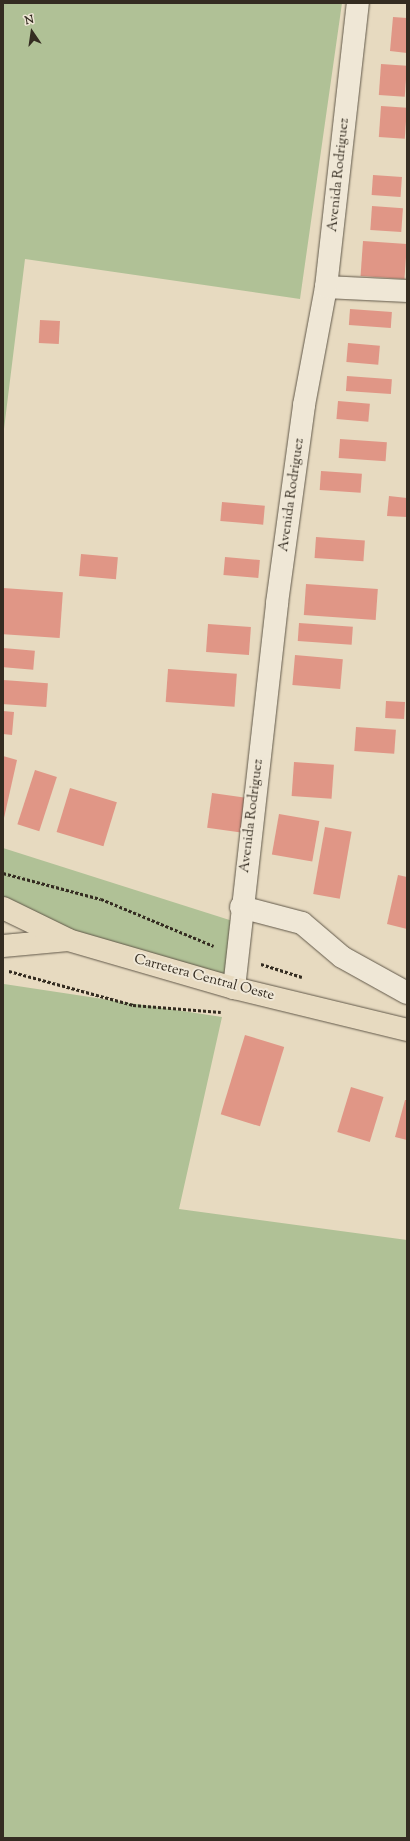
<!DOCTYPE html>
<html>
<head>
<meta charset="utf-8">
<style>
  body { margin:0 }
  #map { position:relative; width:410px; height:1841px; overflow:hidden; background:#e7dac0; font-family:"Sorts Mill Goudy",serif }
  div>[style] { position:absolute }
  .green>* { inset:0; background:#b0c196 }
  .building>* { inset:0; background:#e09686; transform-origin:0 0 }
  .path>* { height:2.5px; margin-top:-1.25px; transform-origin:0; background:repeating-linear-gradient(90deg,#342c21 0 3px,transparent 0 5px) }
  .roads { filter:drop-shadow(0 0 1px #615849) drop-shadow(0 0 1px #615849) }
  .minor>* { height:22px; margin:-11px; padding:0 11px; transform-origin:11px; border-radius:11px; background:#efe7d6 }
  .major>* { height:22px; margin:-11px; padding:0 11px; transform-origin:11px; border-radius:11px; background:#e7dac0 }
  .highway>* { height:22px; margin:-11px; padding:0 11px; transform-origin:11px; border-radius:11px; background:#e7dac0 }
  span { translate:-50% -50%; white-space:nowrap; text-align:center; line-height:1.15; -webkit-text-stroke:4px #efe7d6; paint-order:stroke }
  .street-label { font-size:14px; color:#342c21 }
  .frame { position:absolute; inset:0; border:4px solid #342c21; pointer-events:none }
  .north { position:absolute; left:12px; top:12px; width:40px; height:40px; -webkit-text-stroke:3px #efe7d6; paint-order:stroke; rotate:347deg; font-size:11px; font-weight:700; line-height:16px; text-align:center; color:#342c21 }
  .north::after { content:''; display:block; margin:auto; width:14px; height:18px; background:#342c21; clip-path:polygon(50% 0,100% 100%,50% 72%,0 100%) }
</style>
</head>
<body>
<div id="map">
  <div class="green">
    <div style="clip-path:polygon(3px 3px,342px 3px,300px 299px,25px 259px,3px 437px)"></div>
    <div style="clip-path:polygon(3px 848px,239px 923px,234px 988px,3px 908px)"></div>
    <div style="clip-path:polygon(4px 984px,222px 1017px,179px 1209px,407px 1240px,407px 1838px,3px 1838px)"></div>
  </div>
  <div class="building">
    <div style="clip-path:polygon(393px 17px,407px 18px,407px 53px,390px 51px)"></div>
    <div style="left:381px;top:64px;width:26px;height:31px;rotate:4deg"></div>
    <div style="left:381px;top:106px;width:26px;height:31px;rotate:4deg"></div>
    <div style="left:373px;top:175px;width:29px;height:20px;rotate:4deg"></div>
    <div style="left:372px;top:206px;width:31px;height:24px;rotate:4deg"></div>
    <div style="left:363px;top:241px;width:44px;height:35px;rotate:4deg"></div>
    <div style="left:350px;top:309px;width:42px;height:16px;rotate:4deg"></div>
    <div style="left:40px;top:320px;width:20px;height:23px;rotate:3deg"></div>
    <div style="left:348px;top:343px;width:32px;height:19px;rotate:5deg"></div>
    <div style="left:347px;top:376px;width:45px;height:15px;rotate:4deg"></div>
    <div style="left:338px;top:401px;width:32px;height:18px;rotate:5deg"></div>
    <div style="left:340px;top:439px;width:47px;height:19px;rotate:4deg"></div>
    <div style="left:321px;top:471px;width:41px;height:19px;rotate:4deg"></div>
    <div style="clip-path:polygon(389px 496px,407px 498px,407px 517px,387px 516px)"></div>
    <div style="left:222px;top:502px;width:43px;height:19px;rotate:5deg"></div>
    <div style="left:316px;top:537px;width:49px;height:21px;rotate:4deg"></div>
    <div style="left:81px;top:554px;width:37px;height:22px;rotate:5deg"></div>
    <div style="left:225px;top:557px;width:35px;height:18px;rotate:5deg"></div>
    <div style="left:306px;top:584px;width:72px;height:31px;rotate:4deg"></div>
    <div style="left:3px;top:588px;width:60px;height:46px;rotate:4deg"></div>
    <div style="left:299px;top:623px;width:54px;height:18px;rotate:4deg"></div>
    <div style="left:208px;top:624px;width:43px;height:28px;rotate:4deg"></div>
    <div style="left:3px;top:648px;width:32px;height:19px;rotate:5deg"></div>
    <div style="left:295px;top:655px;width:48px;height:30px;rotate:5deg"></div>
    <div style="left:168px;top:669px;width:69px;height:33px;rotate:4deg"></div>
    <div style="left:3px;top:680px;width:45px;height:24px;rotate:4deg"></div>
    <div style="left:386px;top:701px;width:19px;height:17px;rotate:3deg"></div>
    <div style="clip-path:polygon(3px 711px,14px 712px,12px 735px,3px 734px)"></div>
    <div style="left:356px;top:727px;width:40px;height:24px;rotate:4deg"></div>
    <div style="clip-path:polygon(3px 756px,17px 760px,4px 818px,3px 818px)"></div>
    <div style="left:294px;top:762px;width:40px;height:34px;rotate:4deg"></div>
    <div style="left:35px;top:770px;width:23px;height:57px;rotate:18deg"></div>
    <div style="left:70px;top:788px;width:49px;height:46px;rotate:17deg"></div>
    <div style="left:212px;top:793px;width:36px;height:35px;rotate:8deg"></div>
    <div style="left:279px;top:814px;width:41px;height:41px;rotate:10deg"></div>
    <div style="left:325px;top:827px;width:27px;height:68px;rotate:10deg"></div>
    <div style="clip-path:polygon(398px 875px,407px 877px,407px 929px,387px 924px)"></div>
    <div style="left:245px;top:1035px;width:41px;height:83px;rotate:17deg"></div>
    <div style="left:351px;top:1087px;width:34px;height:47px;rotate:17deg"></div>
    <div style="clip-path:polygon(405px 1100px,407px 1100px,407px 1140px,395px 1137px)"></div>
  </div>
  <div class="path">
    <div style="left:3px;top:873px;width:101px;rotate:14.9deg"></div>
    <div style="left:101px;top:899px;width:122px;rotate:22.6deg"></div>
    <div style="left:261px;top:964px;width:43px;rotate:17.6deg"></div>
    <div style="left:9px;top:971px;width:129px;rotate:15.3deg"></div>
    <div style="left:133px;top:1005px;width:88px;rotate:4.5deg"></div>
  </div>
  <div class="roads">
    <div class="minor">
      <div style="left:326px;top:287px;width:81px;rotate:2.8deg"></div>
      <div style="left:241px;top:907px;width:63px;rotate:14.7deg"></div>
      <div style="left:302px;top:923px;width:52px;rotate:40.4deg"></div>
      <div style="left:342px;top:957px;width:74px;rotate:29deg"></div>
      <div style="left:234px;top:988px;width:387px;rotate:-83.6deg"></div>
      <div style="left:277px;top:603px;width:200px;rotate:-82.2deg"></div>
      <div style="left:304px;top:405px;width:120px;rotate:-79.4deg"></div>
      <div style="left:326px;top:287px;width:286px;rotate:-83.6deg"></div>
    </div>
    <div class="major">
      <div style="left:51px;top:935px;width:191px;rotate:16.2deg"></div>
      <div style="left:234px;top:988px;width:178px;rotate:13.6deg"></div>
      <div style="left:3px;top:946px;width:65px;rotate:-5.3deg"></div>
    </div>
    <div class="highway">
      <div style="left:3px;top:908px;width:73px;rotate:25.9deg"></div>
    </div>
  </div>
  <div class="street-label">
    <span style="left:339px;top:175px;rotate:-84deg">Avenida Rodriguez</span>
    <span style="left:292px;top:495px;rotate:-82deg">Avenida Rodriguez</span>
    <span style="left:252px;top:816px;rotate:-83deg">Avenida Rodriguez</span>
    <span style="left:204px;top:978px;rotate:15deg">Carretera Central Oeste</span>
  </div>
  <div class="frame"></div>
  <div class="north">N</div>
</div>
</body>
</html>
